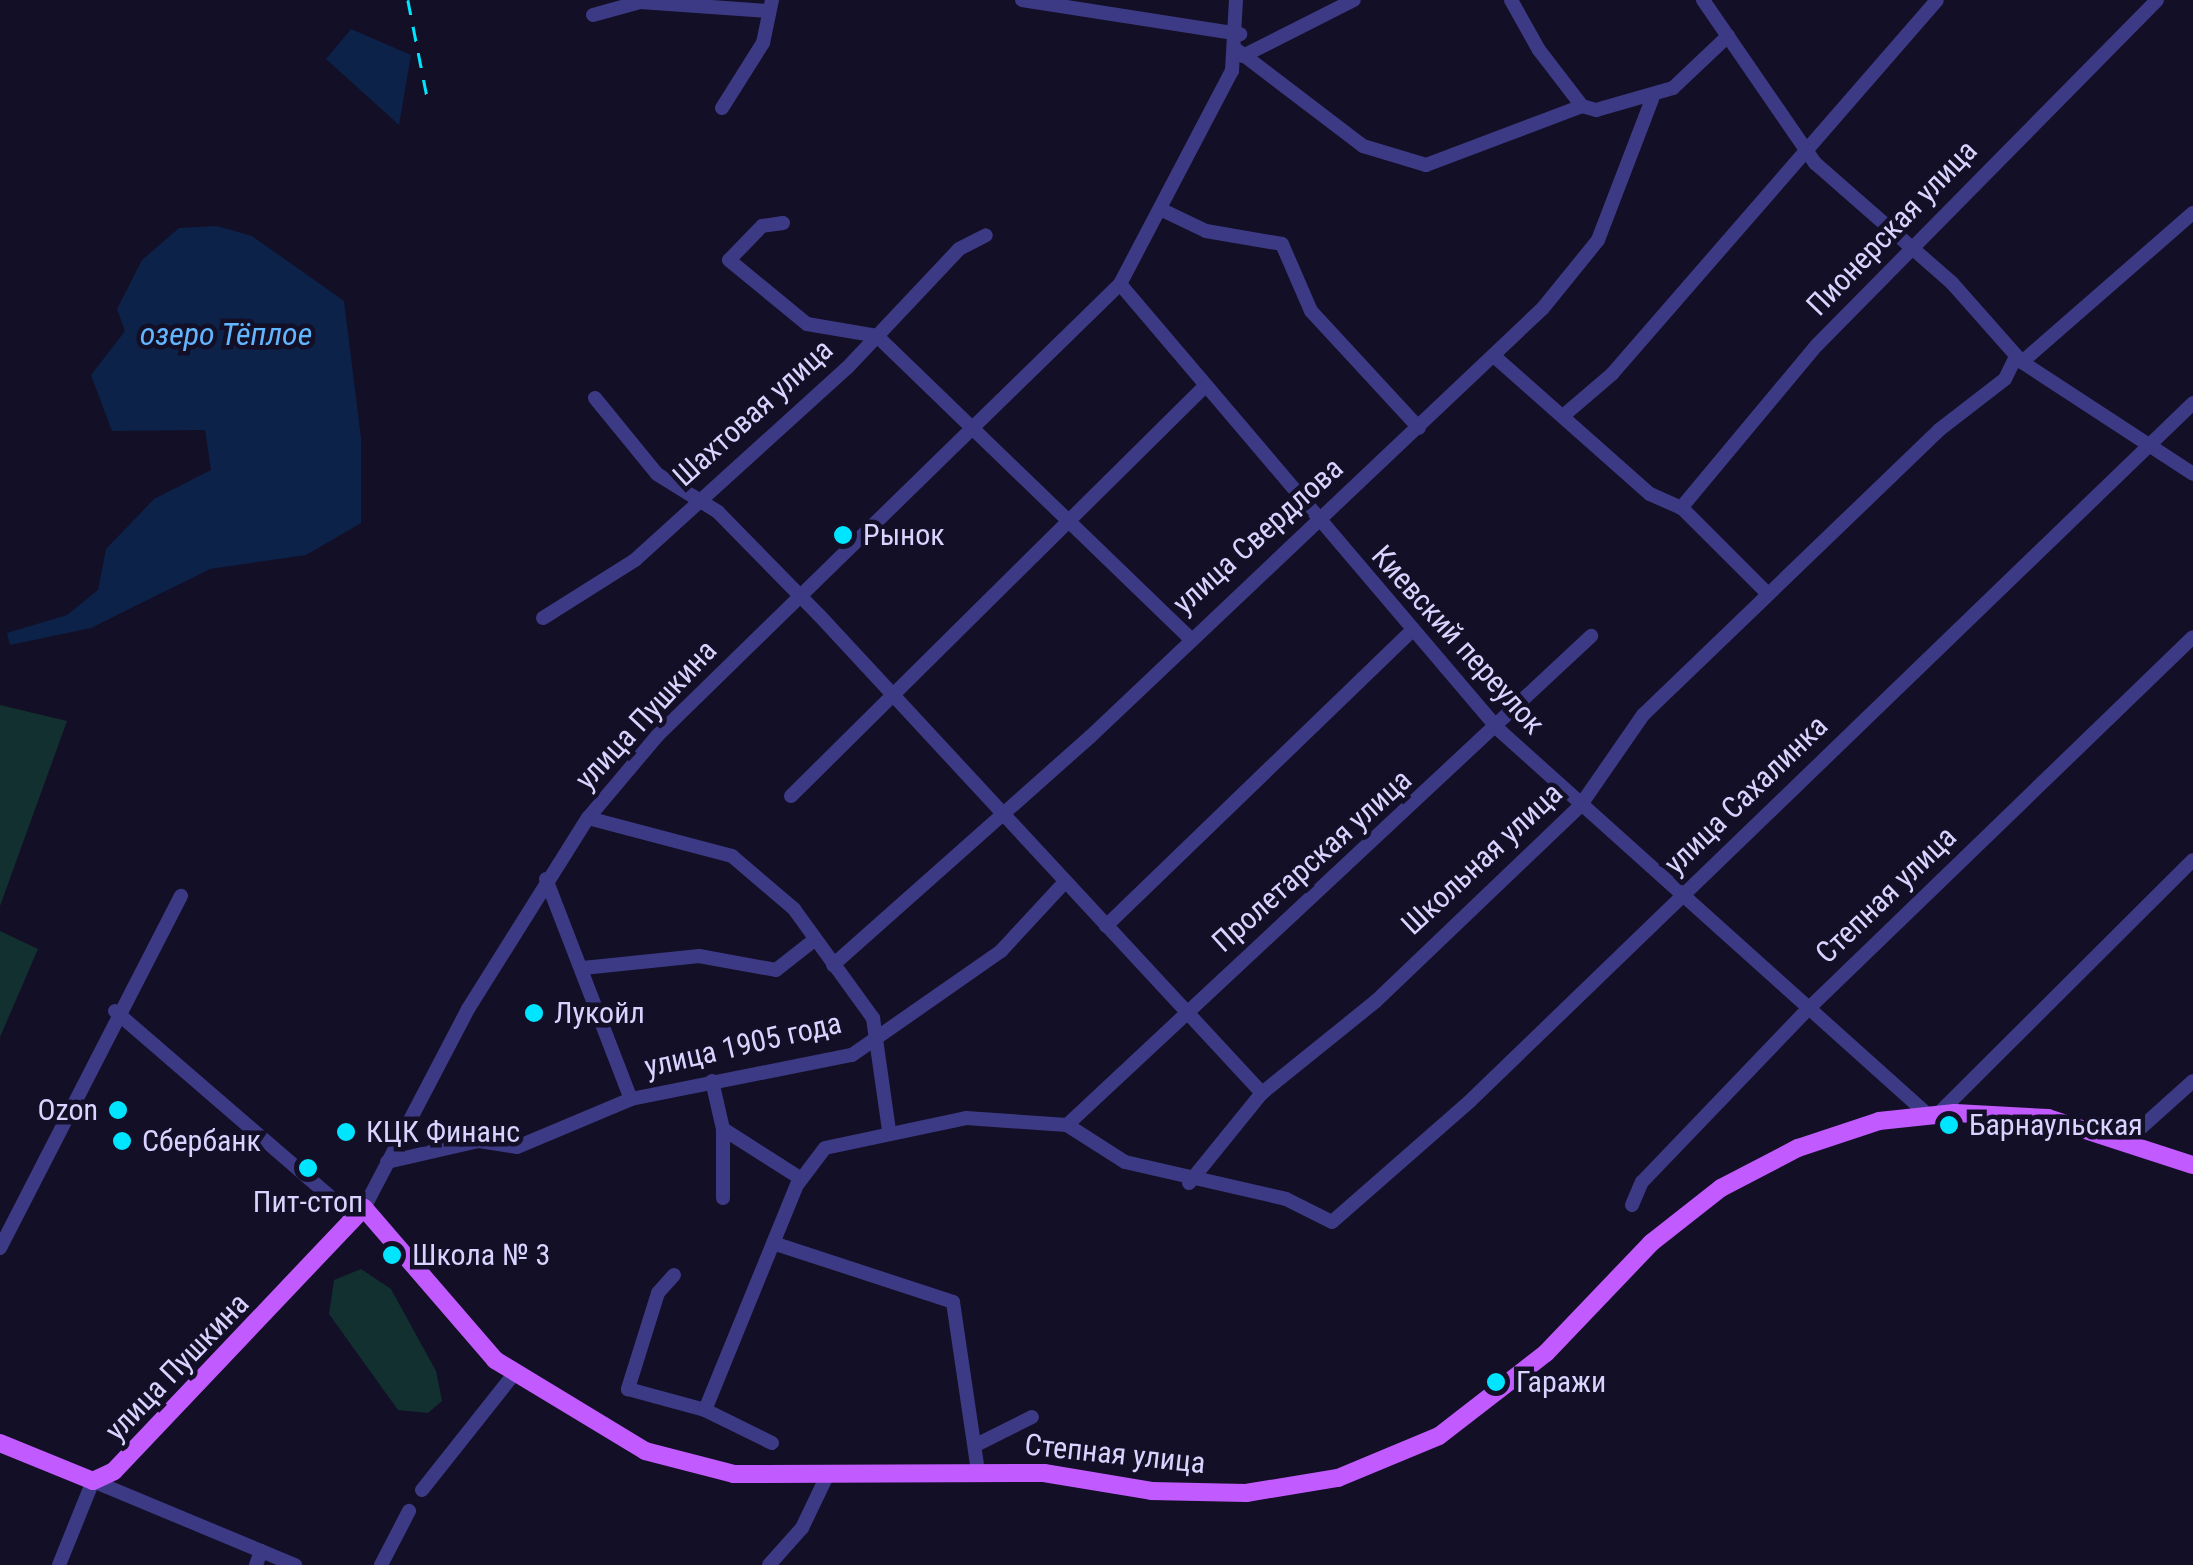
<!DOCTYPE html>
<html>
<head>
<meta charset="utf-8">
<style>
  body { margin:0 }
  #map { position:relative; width:2193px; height:1565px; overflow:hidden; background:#130f26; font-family:"Roboto Condensed",sans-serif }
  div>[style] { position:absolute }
  .green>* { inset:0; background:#12302f }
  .water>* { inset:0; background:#0c2248 }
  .minor>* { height:14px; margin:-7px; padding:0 7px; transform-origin:7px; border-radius:7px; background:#3d3a85 }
  .major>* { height:18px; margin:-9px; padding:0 9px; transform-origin:9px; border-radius:9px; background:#c25bff }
  .rail>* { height:2.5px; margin-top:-1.25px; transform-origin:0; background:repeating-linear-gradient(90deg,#00e5ff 0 15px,transparent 0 27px) }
  .dots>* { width:28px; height:28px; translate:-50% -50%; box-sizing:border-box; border:5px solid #130f26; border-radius:50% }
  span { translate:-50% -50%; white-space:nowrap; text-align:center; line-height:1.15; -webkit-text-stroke:9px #130f26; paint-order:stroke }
  .street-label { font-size:30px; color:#d9d4ff }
  .poi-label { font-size:30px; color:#d9d4ff }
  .left { translate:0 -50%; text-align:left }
  .right { translate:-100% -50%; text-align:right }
  .water-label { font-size:32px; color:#62b6ff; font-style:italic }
</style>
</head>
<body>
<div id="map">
  <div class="green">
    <div style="clip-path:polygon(0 705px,67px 721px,0 906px)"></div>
    <div style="clip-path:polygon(0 931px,38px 949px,0 1037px)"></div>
    <div style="clip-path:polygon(361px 1269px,391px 1289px,436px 1371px,442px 1401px,428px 1413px,398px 1410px,329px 1314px,334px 1280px)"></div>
  </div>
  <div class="water">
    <div style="clip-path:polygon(351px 29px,411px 55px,399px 125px,326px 59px)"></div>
    <div style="clip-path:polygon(217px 226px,252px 236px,344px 301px,361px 438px,361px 523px,306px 555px,210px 569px,91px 628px,10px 645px,7px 633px,67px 615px,98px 590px,106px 549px,154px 499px,211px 470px,205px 430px,112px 431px,91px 375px,125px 331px,117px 309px,142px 260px,179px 228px)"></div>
  </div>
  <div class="minor">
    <div style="left:1022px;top:0;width:221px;rotate:8.9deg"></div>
    <div style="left:1511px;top:0;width:57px;rotate:60.8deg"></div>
    <div style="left:1539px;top:50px;width:71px;rotate:52.5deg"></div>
    <div style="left:1582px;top:106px;width:15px;rotate:16deg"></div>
    <div style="left:1596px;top:110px;width:80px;rotate:-15.9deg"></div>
    <div style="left:1673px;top:88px;width:76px;rotate:-43.4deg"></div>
    <div style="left:1703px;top:0;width:198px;rotate:55.5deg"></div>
    <div style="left:1815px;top:163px;width:182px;rotate:41.2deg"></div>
    <div style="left:1952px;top:283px;width:106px;rotate:48.5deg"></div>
    <div style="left:2022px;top:362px;width:204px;rotate:33.2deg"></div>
    <div style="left:593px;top:15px;width:49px;rotate:-15.5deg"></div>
    <div style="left:640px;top:2px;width:128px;rotate:4deg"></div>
    <div style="left:1237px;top:50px;width:158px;rotate:37.3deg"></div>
    <div style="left:1363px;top:146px;width:66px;rotate:16.8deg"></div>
    <div style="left:1426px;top:165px;width:167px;rotate:-20.7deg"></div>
    <div style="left:1243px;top:56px;width:124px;rotate:-26.8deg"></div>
    <div style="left:722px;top:108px;width:77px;rotate:-57.8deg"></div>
    <div style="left:763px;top:43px;width:44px;rotate:-78.2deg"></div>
    <div style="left:1160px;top:209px;width:51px;rotate:25.6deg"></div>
    <div style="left:1206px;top:231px;width:77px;rotate:9.7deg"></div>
    <div style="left:1282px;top:244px;width:73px;rotate:66.6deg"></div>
    <div style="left:1311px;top:311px;width:159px;rotate:47.3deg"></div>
    <div style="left:783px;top:223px;width:21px;rotate:172deg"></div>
    <div style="left:762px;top:226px;width:47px;rotate:134.1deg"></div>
    <div style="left:729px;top:260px;width:101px;rotate:39.4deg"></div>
    <div style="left:807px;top:324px;width:71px;rotate:9.7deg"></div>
    <div style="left:877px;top:336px;width:432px;rotate:44deg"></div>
    <div style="left:1120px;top:284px;width:584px;rotate:49.65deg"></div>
    <div style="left:1498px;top:729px;width:578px;rotate:41.91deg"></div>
    <div style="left:1495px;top:357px;width:207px;rotate:41.5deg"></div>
    <div style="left:1650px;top:494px;width:36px;rotate:24deg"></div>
    <div style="left:1683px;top:509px;width:119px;rotate:45deg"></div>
    <div style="left:2022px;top:362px;width:227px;rotate:-41.1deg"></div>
    <div style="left:595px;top:398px;width:98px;rotate:50.8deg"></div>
    <div style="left:657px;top:474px;width:72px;rotate:31.9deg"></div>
    <div style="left:718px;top:512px;width:144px;rotate:45.6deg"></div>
    <div style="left:819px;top:615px;width:652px;rotate:47.18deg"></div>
    <div style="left:1563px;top:416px;width:65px;rotate:-40.6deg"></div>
    <div style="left:1612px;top:374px;width:495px;rotate:-49deg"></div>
    <div style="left:1681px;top:508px;width:212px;rotate:-50.2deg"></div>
    <div style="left:1817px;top:345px;width:484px;rotate:-45.4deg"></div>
    <div style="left:543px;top:618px;width:109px;rotate:-32.2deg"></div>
    <div style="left:635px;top:560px;width:286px;rotate:-42.2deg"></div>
    <div style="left:847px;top:368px;width:163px;rotate:-46.7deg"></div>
    <div style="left:959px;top:249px;width:30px;rotate:-27deg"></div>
    <div style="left:791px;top:796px;width:581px;rotate:-44.72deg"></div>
    <div style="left:588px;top:818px;width:149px;rotate:14.8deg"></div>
    <div style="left:732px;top:856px;width:82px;rotate:40.5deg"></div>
    <div style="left:794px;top:909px;width:135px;rotate:54.1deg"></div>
    <div style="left:873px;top:1018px;width:114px;rotate:81.9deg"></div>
    <div style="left:546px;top:879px;width:236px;rotate:68.9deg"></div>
    <div style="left:1106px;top:926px;width:424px;rotate:-44deg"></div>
    <div style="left:833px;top:965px;width:345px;rotate:-41.6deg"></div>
    <div style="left:1091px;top:736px;width:622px;rotate:-43.44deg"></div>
    <div style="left:1543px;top:308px;width:87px;rotate:-51deg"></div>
    <div style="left:1598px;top:240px;width:151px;rotate:-69deg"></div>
    <div style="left:583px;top:968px;width:117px;rotate:-5.9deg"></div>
    <div style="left:699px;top:956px;width:78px;rotate:10.3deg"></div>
    <div style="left:776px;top:970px;width:47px;rotate:-38.1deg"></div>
    <div style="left:115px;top:1011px;width:317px;rotate:40.8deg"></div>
    <div style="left:712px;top:1081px;width:49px;rotate:77.1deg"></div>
    <div style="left:723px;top:1129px;width:91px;rotate:32.5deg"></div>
    <div style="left:1937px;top:1115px;width:361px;rotate:-44.9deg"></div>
    <div style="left:1067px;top:1125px;width:717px;rotate:-43.02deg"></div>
    <div style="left:723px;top:1129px;width:69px;rotate:90deg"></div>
    <div style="left:2125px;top:1142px;width:91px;rotate:-41.9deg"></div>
    <div style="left:387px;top:1162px;width:94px;rotate:-12.9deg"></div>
    <div style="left:479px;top:1141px;width:38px;rotate:9deg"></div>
    <div style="left:517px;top:1147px;width:124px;rotate:-22.8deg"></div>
    <div style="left:631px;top:1099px;width:225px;rotate:-11.3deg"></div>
    <div style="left:852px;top:1055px;width:182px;rotate:-34.9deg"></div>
    <div style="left:1001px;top:951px;width:94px;rotate:-47.2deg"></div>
    <div style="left:1189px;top:1183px;width:116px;rotate:-51deg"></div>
    <div style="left:1262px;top:1093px;width:146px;rotate:-38.9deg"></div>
    <div style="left:1376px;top:1001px;width:282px;rotate:-43.7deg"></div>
    <div style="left:1580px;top:806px;width:111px;rotate:-55.3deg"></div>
    <div style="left:1643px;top:715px;width:411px;rotate:-43.9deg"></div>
    <div style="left:1939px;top:430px;width:83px;rotate:-37.7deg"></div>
    <div style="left:2005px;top:379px;width:25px;rotate:-64deg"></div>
    <div style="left:1632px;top:1205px;width:25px;rotate:-67deg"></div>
    <div style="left:1642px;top:1182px;width:237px;rotate:-46.2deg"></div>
    <div style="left:1806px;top:1011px;width:538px;rotate:-44.02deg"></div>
    <div style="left:364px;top:1208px;width:225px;rotate:-62.4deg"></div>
    <div style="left:468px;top:1009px;width:226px;rotate:-57.9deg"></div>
    <div style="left:588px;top:818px;width:109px;rotate:-49.9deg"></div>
    <div style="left:658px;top:735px;width:646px;rotate:-44.31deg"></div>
    <div style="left:1120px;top:284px;width:241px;rotate:-62.3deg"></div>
    <div style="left:1232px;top:71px;width:71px;rotate:-86.8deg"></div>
    <div style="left:779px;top:1245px;width:183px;rotate:18.1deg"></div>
    <div style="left:953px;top:1302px;width:171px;rotate:81.6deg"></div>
    <div style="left:0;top:1248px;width:396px;rotate:-62.8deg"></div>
    <div style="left:674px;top:1275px;width:24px;rotate:132deg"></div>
    <div style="left:658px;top:1293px;width:101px;rotate:107.4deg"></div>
    <div style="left:628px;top:1389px;width:80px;rotate:15.3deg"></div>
    <div style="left:772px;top:1443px;width:75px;rotate:-153.8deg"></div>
    <div style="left:705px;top:1410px;width:243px;rotate:-67.8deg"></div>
    <div style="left:797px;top:1185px;width:46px;rotate:-52.9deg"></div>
    <div style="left:825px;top:1148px;width:144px;rotate:-12deg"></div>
    <div style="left:966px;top:1118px;width:101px;rotate:4deg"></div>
    <div style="left:1067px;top:1125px;width:69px;rotate:32.5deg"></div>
    <div style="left:1125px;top:1162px;width:165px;rotate:12.9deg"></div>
    <div style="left:1286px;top:1199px;width:51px;rotate:26.6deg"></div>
    <div style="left:1332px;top:1222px;width:184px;rotate:-41.2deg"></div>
    <div style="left:1470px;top:1101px;width:1005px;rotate:-43.99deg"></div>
    <div style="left:980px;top:1443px;width:58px;rotate:-26.6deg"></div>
    <div style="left:422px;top:1490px;width:148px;rotate:-51.6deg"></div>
    <div style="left:59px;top:1565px;width:91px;rotate:-68deg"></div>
    <div style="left:93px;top:1481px;width:219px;rotate:22.6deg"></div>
    <div style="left:256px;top:1565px;width:15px;rotate:-70deg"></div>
    <div style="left:381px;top:1565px;width:61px;rotate:-62.6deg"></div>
    <div style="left:769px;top:1565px;width:50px;rotate:-48.3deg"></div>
    <div style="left:802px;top:1528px;width:55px;rotate:-64.4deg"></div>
  </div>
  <div class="major">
    <div style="left:0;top:1443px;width:100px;rotate:22.2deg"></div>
    <div style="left:93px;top:1481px;width:23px;rotate:-25deg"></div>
    <div style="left:114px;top:1471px;width:363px;rotate:-46.5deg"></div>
    <div style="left:364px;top:1208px;width:201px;rotate:49.2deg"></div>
    <div style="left:495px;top:1360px;width:175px;rotate:31.2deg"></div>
    <div style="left:645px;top:1451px;width:92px;rotate:14.5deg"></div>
    <div style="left:734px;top:1474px;width:310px;rotate:-0.2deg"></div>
    <div style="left:1044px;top:1473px;width:109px;rotate:9.5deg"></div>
    <div style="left:1151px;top:1491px;width:95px;rotate:1.2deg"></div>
    <div style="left:1246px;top:1493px;width:93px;rotate:-9.3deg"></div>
    <div style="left:1338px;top:1478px;width:109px;rotate:-22.6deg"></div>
    <div style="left:1439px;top:1436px;width:135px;rotate:-37.8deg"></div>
    <div style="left:1546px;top:1353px;width:152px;rotate:-46.3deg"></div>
    <div style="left:1651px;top:1243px;width:89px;rotate:-38.2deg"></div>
    <div style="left:1721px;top:1188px;width:87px;rotate:-27.5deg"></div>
    <div style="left:1798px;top:1148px;width:85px;rotate:-18.4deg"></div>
    <div style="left:1879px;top:1121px;width:76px;rotate:-6deg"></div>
    <div style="left:1955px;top:1113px;width:93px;rotate:3.1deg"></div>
    <div style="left:2048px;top:1118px;width:152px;rotate:18deg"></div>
  </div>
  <div class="rail">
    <div style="left:408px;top:0;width:103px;rotate:78.8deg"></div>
  </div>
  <div class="dots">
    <div style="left:843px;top:535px;background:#00e5ff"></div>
    <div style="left:534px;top:1013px;background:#00e5ff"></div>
    <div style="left:118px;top:1110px;background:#00e5ff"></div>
    <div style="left:1949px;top:1125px;background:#00e5ff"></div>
    <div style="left:346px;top:1132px;background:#00e5ff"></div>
    <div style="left:122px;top:1141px;background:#00e5ff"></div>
    <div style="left:308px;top:1168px;background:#00e5ff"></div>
    <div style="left:392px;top:1255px;background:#00e5ff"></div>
    <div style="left:1496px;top:1382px;background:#00e5ff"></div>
  </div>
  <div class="street-label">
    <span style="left:1892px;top:228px;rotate:-46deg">Пионерская улица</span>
    <span style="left:753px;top:413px;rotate:-42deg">Шахтовая улица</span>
    <span style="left:1258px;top:536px;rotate:-42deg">улица Свердлова</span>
    <span style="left:1458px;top:640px;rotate:48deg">Киевский переулок</span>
    <span style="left:646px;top:715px;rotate:-47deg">улица Пушкина</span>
    <span style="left:1746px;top:795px;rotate:-44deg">улица Сахалинка</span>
    <span style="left:1482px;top:859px;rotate:-43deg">Школьная улица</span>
    <span style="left:1312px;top:861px;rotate:-42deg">Пролетарская улица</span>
    <span style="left:1886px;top:895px;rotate:-44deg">Степная улица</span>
    <span style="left:743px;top:1045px;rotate:-13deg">улица 1905 года</span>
    <span style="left:177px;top:1367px;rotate:-46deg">улица Пушкина</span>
    <span style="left:1115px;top:1454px;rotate:6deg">Степная улица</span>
  </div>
  <div class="poi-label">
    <span class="left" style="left:863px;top:535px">Рынок</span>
    <span class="left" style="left:554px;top:1013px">Лукойл</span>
    <span class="right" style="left:98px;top:1110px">Ozon</span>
    <span class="left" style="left:1969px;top:1125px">Барнаульская</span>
    <span class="left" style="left:366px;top:1132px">КЦК Финанс</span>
    <span class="left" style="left:142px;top:1141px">Сбербанк</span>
    <span style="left:308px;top:1202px">Пит-стоп</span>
    <span class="left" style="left:412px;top:1255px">Школа № 3</span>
    <span class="left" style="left:1516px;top:1382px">Гаражи</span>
  </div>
  <div class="water-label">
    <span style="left:226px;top:334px">озеро Тёплое</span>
  </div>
</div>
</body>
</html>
